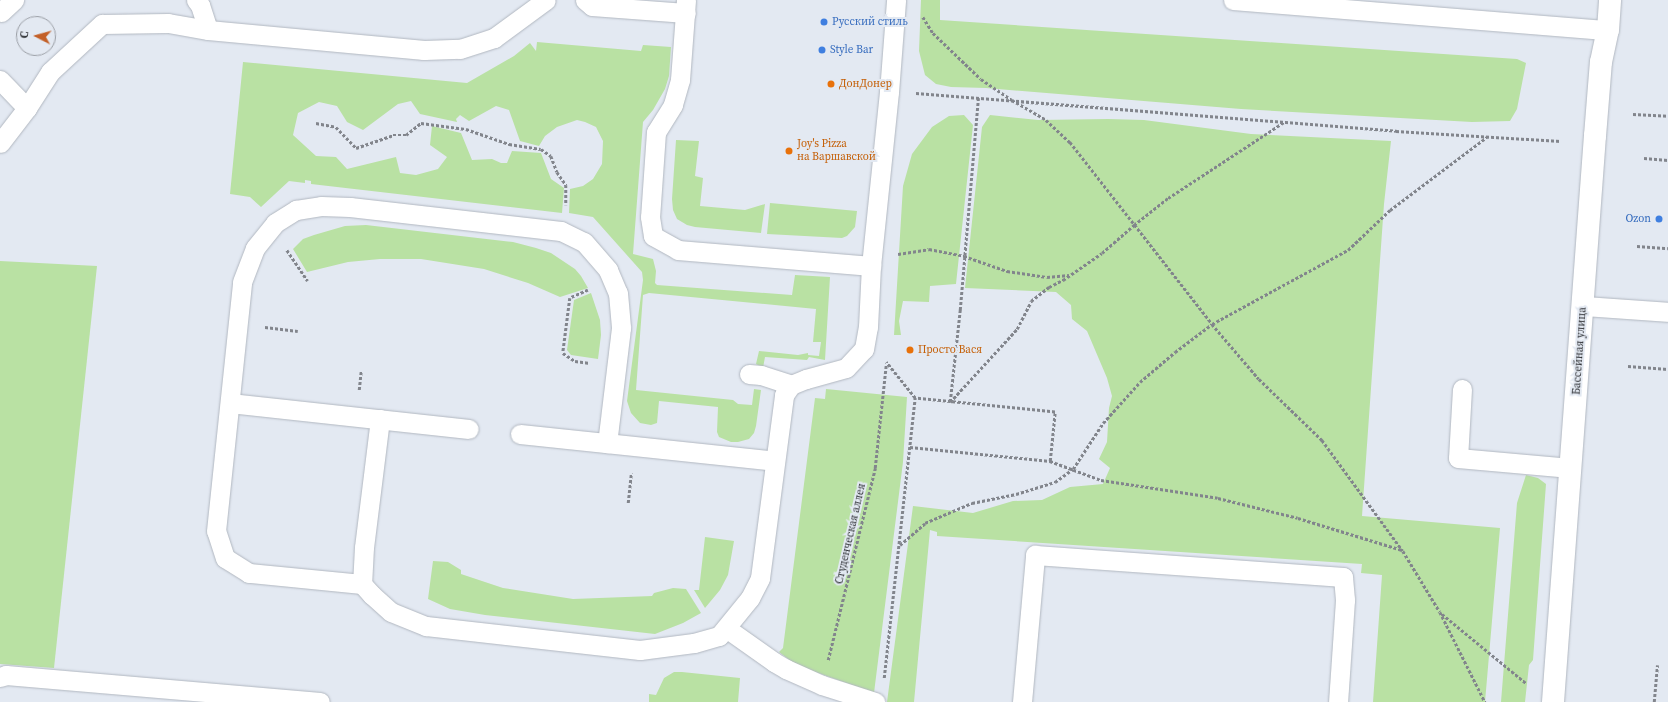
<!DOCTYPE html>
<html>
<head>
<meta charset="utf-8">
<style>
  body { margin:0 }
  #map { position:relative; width:1668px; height:702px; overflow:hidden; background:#e3e9f2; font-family:"Source Serif 4",serif }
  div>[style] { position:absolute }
  .green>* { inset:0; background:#b9e1a3 }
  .path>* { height:2.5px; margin-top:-1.25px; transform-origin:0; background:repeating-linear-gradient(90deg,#82858c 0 3px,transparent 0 5px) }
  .roads { filter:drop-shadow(0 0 1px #b1b7c0) drop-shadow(0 0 1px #b1b7c0) }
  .lane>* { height:19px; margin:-9.5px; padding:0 9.5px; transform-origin:9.5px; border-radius:9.5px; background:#fff }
  .secondary>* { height:22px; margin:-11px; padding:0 11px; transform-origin:11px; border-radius:11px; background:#fff }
  .dots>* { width:11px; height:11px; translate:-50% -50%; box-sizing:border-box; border:2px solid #e3e9f2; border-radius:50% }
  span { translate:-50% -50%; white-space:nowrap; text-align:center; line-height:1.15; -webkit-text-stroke:4px #e3e9f2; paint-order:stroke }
  .shop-label { font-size:11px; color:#366cbe }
  .left { translate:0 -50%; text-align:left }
  .right { translate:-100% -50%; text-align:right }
  .food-label { font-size:11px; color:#c56008 }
  .street-label { font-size:11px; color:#2c2e32 }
  .north { position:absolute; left:16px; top:16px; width:40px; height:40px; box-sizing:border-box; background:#e3e9f2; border:1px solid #9a9ea5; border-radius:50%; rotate:276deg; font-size:11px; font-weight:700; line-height:16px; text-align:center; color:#2c2e32 }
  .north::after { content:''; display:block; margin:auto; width:14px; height:18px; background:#c36028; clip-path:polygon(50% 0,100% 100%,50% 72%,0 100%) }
</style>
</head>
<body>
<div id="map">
  <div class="green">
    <div style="clip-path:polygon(921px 0,940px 0,940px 20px,1517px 59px,1526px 63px,1517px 109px,1510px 121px,1472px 122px,1241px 109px,986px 88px,951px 87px,936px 84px,925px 75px,919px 51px)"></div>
    <div style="clip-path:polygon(537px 42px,641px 51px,643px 45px,671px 47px,669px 76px,665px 89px,653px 110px,643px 122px,633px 254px,653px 259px,656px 271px,655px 283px,657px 285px,792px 295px,795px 275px,830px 277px,825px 360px,809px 357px,807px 360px,765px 357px,763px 368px,756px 364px,759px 351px,798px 355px,808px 353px,808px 355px,819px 356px,821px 342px,813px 342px,816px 309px,649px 293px,643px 295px,636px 390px,733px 400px,738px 404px,752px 405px,754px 389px,761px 390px,756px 426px,754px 433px,749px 439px,738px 442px,731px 442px,719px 437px,717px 432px,718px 407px,659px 401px,657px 423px,651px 425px,640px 423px,631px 413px,627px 401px,643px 280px,642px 272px,593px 217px,569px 213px,570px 189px,583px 186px,593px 179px,602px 164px,603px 141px,596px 127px,585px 122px,577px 120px,557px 127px,545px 136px,539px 146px,520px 141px,509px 110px,496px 106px,469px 121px,460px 115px,456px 119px,457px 122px,420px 114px,411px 101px,398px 104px,363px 130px,347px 122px,337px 106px,319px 102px,298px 113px,293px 135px,316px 156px,336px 157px,347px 169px,396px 157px,400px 173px,416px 175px,438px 169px,447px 157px,430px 145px,432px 126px,461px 133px,472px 160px,492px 159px,501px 163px,507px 163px,512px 151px,541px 153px,551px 179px,564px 188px,562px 213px,311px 184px,311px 181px,305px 180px,305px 183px,289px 181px,261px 207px,250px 197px,230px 194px,243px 62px,467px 83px,514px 56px,530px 43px,536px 51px)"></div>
    <div style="clip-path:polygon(964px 115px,973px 125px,956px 284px,930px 286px,929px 302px,903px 301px,899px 321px,901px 335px,894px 335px,903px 186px,912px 154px,932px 127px,949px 116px)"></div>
    <div style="clip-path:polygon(990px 115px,1038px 120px,1108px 119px,1144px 120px,1251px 134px,1391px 141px,1384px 204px,1362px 516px,1500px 528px,1485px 702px,1373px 702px,1382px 575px,1361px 573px,1362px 564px,937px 536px,937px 532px,930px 530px,914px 702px,887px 702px,913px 506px,973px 513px,1013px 501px,1042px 500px,1070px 487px,1103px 484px,1110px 468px,1099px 459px,1107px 442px,1109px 408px,1112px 396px,1107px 378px,1087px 331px,1072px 319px,1071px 305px,1056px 292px,965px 288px,982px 127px)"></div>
    <div style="clip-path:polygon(676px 140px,699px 141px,695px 176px,703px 178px,700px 206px,745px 210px,765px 204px,761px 233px,695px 227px,687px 225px,677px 219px,673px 210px,672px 199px)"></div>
    <div style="clip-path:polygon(770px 203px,857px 211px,855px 227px,847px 236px,842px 238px,767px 234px)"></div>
    <div style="clip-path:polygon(366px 225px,513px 242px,536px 248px,551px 253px,575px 269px,581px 276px,588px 288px,560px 297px,528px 283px,484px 269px,421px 259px,380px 259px,348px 262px,307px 272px,293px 249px,303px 239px,314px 235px,345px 226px)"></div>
    <div style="clip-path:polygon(0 261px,97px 266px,54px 668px,0 664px)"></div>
    <div style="clip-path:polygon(591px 293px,600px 320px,601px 335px,598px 359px,571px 355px,567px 350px,574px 300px)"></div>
    <div style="clip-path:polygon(826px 389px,907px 397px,903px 462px,874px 693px,796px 665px,779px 652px,783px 648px,815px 398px,825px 399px)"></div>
    <div style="clip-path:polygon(1526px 475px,1538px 478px,1546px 484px,1533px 660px,1529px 665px,1525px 702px,1501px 702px,1517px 503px)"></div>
    <div style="clip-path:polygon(705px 537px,734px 541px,728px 575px,720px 590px,705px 608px,694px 590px,699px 590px)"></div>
    <div style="clip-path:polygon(433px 561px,448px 562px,461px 570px,461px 574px,503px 588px,573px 599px,652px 596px,654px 593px,673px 588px,686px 589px,701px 613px,683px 623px,655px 634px,485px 615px,450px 609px,428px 599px)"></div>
    <div style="clip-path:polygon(674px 672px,682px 672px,740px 678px,738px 702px,649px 702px,649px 694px,656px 695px,664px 678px)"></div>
  </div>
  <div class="path">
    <div style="left:923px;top:17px;width:19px;rotate:58deg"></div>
    <div style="left:933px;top:33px;width:66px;rotate:43.8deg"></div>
    <div style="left:981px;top:79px;width:37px;rotate:34deg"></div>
    <div style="left:1012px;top:100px;width:39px;rotate:30deg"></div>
    <div style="left:1046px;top:120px;width:33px;rotate:43deg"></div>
    <div style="left:1070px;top:142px;width:231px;rotate:52deg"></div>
    <div style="left:1212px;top:324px;width:72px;rotate:49.5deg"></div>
    <div style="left:1259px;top:379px;width:88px;rotate:44.1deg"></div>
    <div style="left:1322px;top:440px;width:137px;rotate:53.9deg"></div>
    <div style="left:1403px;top:551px;width:71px;rotate:58.8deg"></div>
    <div style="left:1440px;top:612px;width:101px;rotate:63.4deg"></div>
    <div style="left:916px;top:93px;width:482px;rotate:4.5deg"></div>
    <div style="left:1396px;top:131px;width:165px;rotate:3.5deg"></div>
    <div style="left:1633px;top:114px;width:35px;rotate:3deg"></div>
    <div style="left:316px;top:123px;width:20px;rotate:11deg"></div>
    <div style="left:336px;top:127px;width:29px;rotate:46deg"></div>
    <div style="left:356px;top:148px;width:39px;rotate:-19deg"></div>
    <div style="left:393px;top:135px;width:13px"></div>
    <div style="left:406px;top:135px;width:19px;rotate:-39deg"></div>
    <div style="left:421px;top:123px;width:45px;rotate:7.6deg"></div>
    <div style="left:466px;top:129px;width:46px;rotate:19.2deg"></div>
    <div style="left:509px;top:144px;width:32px;rotate:9deg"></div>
    <div style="left:541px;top:149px;width:12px;rotate:35deg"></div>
    <div style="left:551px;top:156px;width:17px;rotate:69deg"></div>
    <div style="left:557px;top:172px;width:16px;rotate:55deg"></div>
    <div style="left:566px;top:185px;width:20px;rotate:90deg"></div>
    <div style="left:1644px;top:158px;width:24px;rotate:5deg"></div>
    <div style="left:1637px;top:246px;width:31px;rotate:4deg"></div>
    <div style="left:287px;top:250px;width:37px;rotate:56deg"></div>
    <div style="left:898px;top:254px;width:31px;rotate:-9deg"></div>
    <div style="left:929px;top:249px;width:36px;rotate:11deg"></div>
    <div style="left:964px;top:256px;width:46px;rotate:19.2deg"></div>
    <div style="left:1007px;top:271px;width:40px;rotate:8.5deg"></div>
    <div style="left:1047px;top:277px;width:22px;rotate:-5deg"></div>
    <div style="left:588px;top:290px;width:20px;rotate:156deg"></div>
    <div style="left:570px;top:298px;width:55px;rotate:97.3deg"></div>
    <div style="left:563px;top:353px;width:14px;rotate:34deg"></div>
    <div style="left:575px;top:361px;width:15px;rotate:8deg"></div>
    <div style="left:265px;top:327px;width:33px;rotate:7deg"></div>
    <div style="left:1628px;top:366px;width:40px;rotate:4.3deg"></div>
    <div style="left:359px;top:390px;width:19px;rotate:-84deg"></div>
    <div style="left:950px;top:402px;width:99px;rotate:-47.5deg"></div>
    <div style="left:1017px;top:329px;width:31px;rotate:-63deg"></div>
    <div style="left:1031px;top:301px;width:23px;rotate:-38deg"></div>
    <div style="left:1049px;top:287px;width:16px;rotate:-27deg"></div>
    <div style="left:1063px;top:280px;width:47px;rotate:-34.7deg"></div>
    <div style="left:1102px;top:253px;width:43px;rotate:-41.2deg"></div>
    <div style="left:1134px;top:225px;width:43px;rotate:-38.5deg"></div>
    <div style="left:1168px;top:198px;width:139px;rotate:-33.2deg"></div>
    <div style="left:950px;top:402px;width:93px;rotate:-83.8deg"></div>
    <div style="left:960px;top:310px;width:213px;rotate:-85.1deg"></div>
    <div style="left:910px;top:447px;width:141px;rotate:5.7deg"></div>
    <div style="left:1050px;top:461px;width:49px;rotate:-84.2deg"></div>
    <div style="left:1055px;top:412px;width:141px;rotate:-174.3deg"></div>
    <div style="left:1050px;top:461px;width:54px;rotate:20.4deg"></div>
    <div style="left:1101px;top:480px;width:118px;rotate:8.7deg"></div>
    <div style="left:1218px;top:498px;width:82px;rotate:14deg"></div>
    <div style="left:1298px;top:518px;width:109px;rotate:17.1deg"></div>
    <div style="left:628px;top:503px;width:30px;rotate:-84deg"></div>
    <div style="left:900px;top:545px;width:33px;rotate:-41deg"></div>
    <div style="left:925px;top:523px;width:51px;rotate:-23.1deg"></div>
    <div style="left:972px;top:503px;width:45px;rotate:-11.6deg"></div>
    <div style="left:1016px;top:494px;width:41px;rotate:-17.1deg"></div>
    <div style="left:1055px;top:482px;width:22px;rotate:-36deg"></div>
    <div style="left:1073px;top:469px;width:55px;rotate:-56.9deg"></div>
    <div style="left:1103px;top:423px;width:55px;rotate:-47.9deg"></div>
    <div style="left:1140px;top:382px;width:46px;rotate:-40.6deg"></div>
    <div style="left:1175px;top:352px;width:46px;rotate:-37.1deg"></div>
    <div style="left:1212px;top:324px;width:155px;rotate:-28.6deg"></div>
    <div style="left:1348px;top:250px;width:58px;rotate:-43.6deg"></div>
    <div style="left:1390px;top:210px;width:121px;rotate:-37deg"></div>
    <div style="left:1442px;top:614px;width:109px;rotate:39.4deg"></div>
    <div style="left:828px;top:660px;width:198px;rotate:-76.2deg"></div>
    <div style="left:875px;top:468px;width:104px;rotate:-83.9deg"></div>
    <div style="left:884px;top:678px;width:282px;rotate:-83.7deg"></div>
    <div style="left:915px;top:398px;width:46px;rotate:-128.9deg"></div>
    <div style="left:1654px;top:702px;width:37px;rotate:-85deg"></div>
  </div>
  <div class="roads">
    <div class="lane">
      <div style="left:196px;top:0;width:6px;rotate:51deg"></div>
      <div style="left:200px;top:5px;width:26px;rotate:72deg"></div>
      <div style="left:208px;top:30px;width:217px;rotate:5.3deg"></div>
      <div style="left:424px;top:50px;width:36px;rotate:-2deg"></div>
      <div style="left:460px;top:49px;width:36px;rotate:-18deg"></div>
      <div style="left:494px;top:38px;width:64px;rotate:-36.2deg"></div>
      <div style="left:585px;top:0;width:9px;rotate:41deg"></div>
      <div style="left:592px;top:6px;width:94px;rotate:4.3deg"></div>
      <div style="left:686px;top:0;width:80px;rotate:94.3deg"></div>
      <div style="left:680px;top:80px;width:26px;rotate:106deg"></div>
      <div style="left:673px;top:105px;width:32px;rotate:122deg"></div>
      <div style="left:656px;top:132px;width:85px;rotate:94deg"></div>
      <div style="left:650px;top:217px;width:19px;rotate:81deg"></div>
      <div style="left:653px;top:236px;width:29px;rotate:29deg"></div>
      <div style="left:678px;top:250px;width:194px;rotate:4.7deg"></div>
      <div style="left:1233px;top:0;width:376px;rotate:4.6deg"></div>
      <div style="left:1px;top:12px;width:18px;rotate:-43deg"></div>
      <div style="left:0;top:80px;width:39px;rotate:46deg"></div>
      <div style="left:27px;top:108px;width:44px;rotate:127.6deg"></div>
      <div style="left:27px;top:108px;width:43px;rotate:-57.4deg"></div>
      <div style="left:50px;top:72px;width:71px;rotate:-42.7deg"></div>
      <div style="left:102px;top:24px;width:66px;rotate:-0.9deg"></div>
      <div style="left:168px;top:23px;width:41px;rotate:9.9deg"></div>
      <div style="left:1583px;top:306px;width:85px;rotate:4deg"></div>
      <div style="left:749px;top:374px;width:12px;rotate:5deg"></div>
      <div style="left:761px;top:375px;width:32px;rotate:18deg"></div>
      <div style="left:1462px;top:389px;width:69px;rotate:93.3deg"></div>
      <div style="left:1458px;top:458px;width:113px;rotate:5.1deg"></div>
      <div style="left:230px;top:403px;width:240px;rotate:6.2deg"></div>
      <div style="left:380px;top:419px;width:129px;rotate:97.1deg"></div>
      <div style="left:364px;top:547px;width:37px;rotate:93deg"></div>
      <div style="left:362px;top:584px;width:15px;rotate:48deg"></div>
      <div style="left:372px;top:595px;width:25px;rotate:42deg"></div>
      <div style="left:391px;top:612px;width:38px;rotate:22deg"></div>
      <div style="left:426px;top:626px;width:215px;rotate:6.4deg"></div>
      <div style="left:640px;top:650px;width:54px;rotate:-7.4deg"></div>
      <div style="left:694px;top:643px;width:26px;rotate:-16deg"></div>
      <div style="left:719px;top:636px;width:49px;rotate:-50.8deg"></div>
      <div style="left:750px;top:598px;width:22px;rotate:-63deg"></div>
      <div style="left:760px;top:578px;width:185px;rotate:-82.5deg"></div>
      <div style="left:784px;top:395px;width:12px;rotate:-55deg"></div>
      <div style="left:791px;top:385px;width:16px;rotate:-22deg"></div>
      <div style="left:806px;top:379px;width:41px;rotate:-15.4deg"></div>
      <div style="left:846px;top:368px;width:26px;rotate:-47deg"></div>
      <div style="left:864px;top:349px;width:22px;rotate:-80deg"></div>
      <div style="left:868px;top:327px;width:61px;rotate:-87.2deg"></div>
      <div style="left:871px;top:266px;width:175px;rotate:-84.1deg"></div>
      <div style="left:889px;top:92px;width:92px;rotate:-85.6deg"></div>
      <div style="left:520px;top:434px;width:256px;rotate:6deg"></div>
      <div style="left:362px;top:584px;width:114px;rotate:-174.4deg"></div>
      <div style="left:249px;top:573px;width:28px;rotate:-148deg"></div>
      <div style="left:225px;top:558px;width:28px;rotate:-108deg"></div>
      <div style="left:216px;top:531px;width:250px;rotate:-84deg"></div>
      <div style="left:242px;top:282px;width:36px;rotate:-69deg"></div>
      <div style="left:255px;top:248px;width:32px;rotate:-51deg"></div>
      <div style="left:275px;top:223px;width:25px;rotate:-32deg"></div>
      <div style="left:296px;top:210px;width:25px;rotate:-9deg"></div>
      <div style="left:321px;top:206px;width:29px;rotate:2deg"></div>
      <div style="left:350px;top:207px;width:212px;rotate:6.5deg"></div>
      <div style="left:561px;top:231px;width:25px;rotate:26deg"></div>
      <div style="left:584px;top:242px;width:37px;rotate:49deg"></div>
      <div style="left:608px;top:270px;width:25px;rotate:67deg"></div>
      <div style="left:618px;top:293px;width:35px;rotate:85deg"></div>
      <div style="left:621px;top:328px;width:116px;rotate:96.9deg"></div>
      <div style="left:726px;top:628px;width:59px;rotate:35.3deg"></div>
      <div style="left:774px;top:662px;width:14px;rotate:30deg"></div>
      <div style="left:786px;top:669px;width:39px;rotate:24deg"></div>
      <div style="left:822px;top:685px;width:56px;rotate:17.8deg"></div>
      <div style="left:0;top:677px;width:6px;rotate:-18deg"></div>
      <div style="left:6px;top:675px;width:315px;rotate:4.9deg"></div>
      <div style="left:1022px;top:702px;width:148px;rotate:-84.9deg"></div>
      <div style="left:1035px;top:555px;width:309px;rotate:4.1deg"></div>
      <div style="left:1343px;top:577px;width:23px;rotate:85deg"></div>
      <div style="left:1345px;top:600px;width:102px;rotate:93.9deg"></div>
    </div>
    <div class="secondary">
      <div style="left:1553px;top:702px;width:568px;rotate:-85.76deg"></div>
      <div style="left:1595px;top:136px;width:74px;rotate:-85.4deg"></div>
      <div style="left:1601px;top:62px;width:33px;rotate:-78deg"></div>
      <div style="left:1608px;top:30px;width:30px;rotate:-86deg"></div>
    </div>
  </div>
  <div class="dots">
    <div style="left:824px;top:22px;background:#3f7fe0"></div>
    <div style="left:822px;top:50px;background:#3f7fe0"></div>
    <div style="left:831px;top:84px;background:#e8710a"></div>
    <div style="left:789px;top:151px;background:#e8710a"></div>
    <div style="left:1659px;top:219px;background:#3f7fe0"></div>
    <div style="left:910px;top:350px;background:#e8710a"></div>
  </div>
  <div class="shop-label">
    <span class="left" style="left:832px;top:22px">Русский стиль</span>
    <span class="left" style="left:830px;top:50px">Style Bar</span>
    <span class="right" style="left:1651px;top:219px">Ozon</span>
  </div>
  <div class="food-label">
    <span class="left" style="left:839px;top:84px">ДонДонер</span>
    <span class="left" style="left:797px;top:151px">Joy's Pizza<br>на Варшавской</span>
    <span class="left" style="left:918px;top:350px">Просто Вася</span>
  </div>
  <div class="street-label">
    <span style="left:1580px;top:351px;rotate:-86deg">Бассейная улица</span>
    <span style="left:851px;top:534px;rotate:-77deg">Студенческая аллея</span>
  </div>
  <div class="north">С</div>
</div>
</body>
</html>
